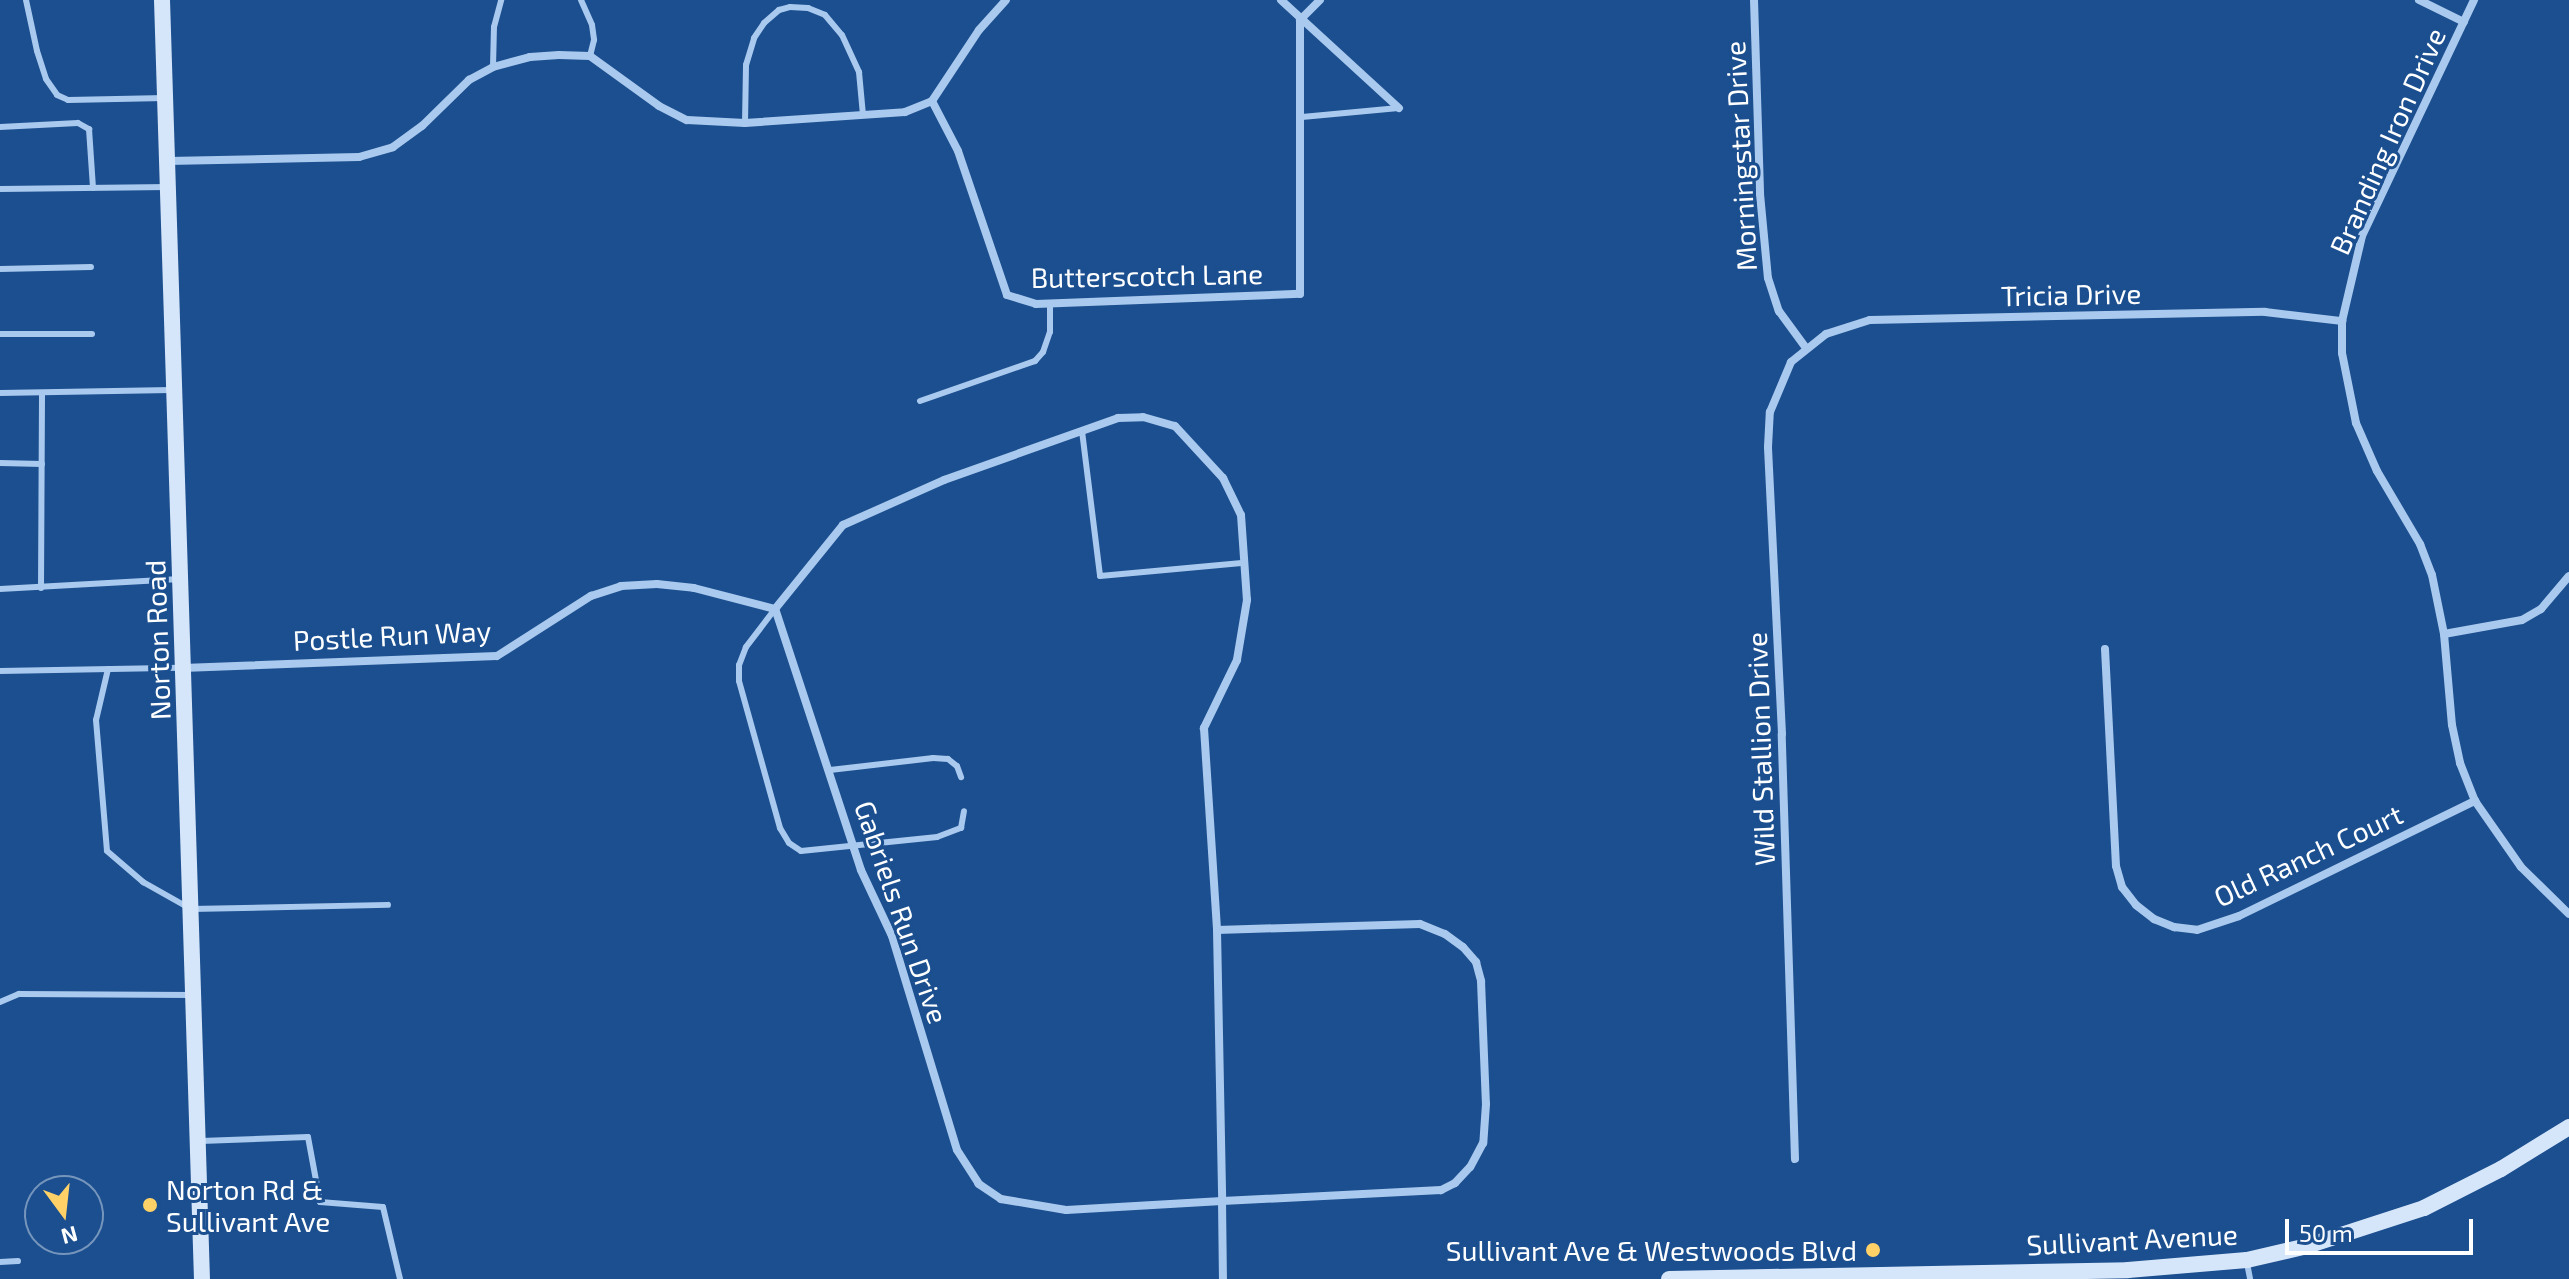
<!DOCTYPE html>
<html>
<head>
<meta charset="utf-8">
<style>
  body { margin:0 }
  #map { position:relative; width:2569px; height:1279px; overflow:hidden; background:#1b4f8f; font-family:"Exo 2",sans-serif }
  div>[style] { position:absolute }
  .lane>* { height:6px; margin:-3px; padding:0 3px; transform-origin:3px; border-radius:3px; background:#a9c9ee }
  .street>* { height:8px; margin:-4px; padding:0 4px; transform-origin:4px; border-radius:4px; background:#a9c9ee }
  .secondary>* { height:16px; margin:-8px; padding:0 8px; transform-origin:8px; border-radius:8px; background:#d6e6fa }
  .dots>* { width:22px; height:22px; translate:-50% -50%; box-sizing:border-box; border:4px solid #1b4f8f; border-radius:50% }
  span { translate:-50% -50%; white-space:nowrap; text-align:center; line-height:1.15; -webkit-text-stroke:6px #1b4f8f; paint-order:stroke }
  .street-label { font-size:28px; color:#fff }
  .poi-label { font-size:28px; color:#fff }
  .left { translate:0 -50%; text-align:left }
  .right { translate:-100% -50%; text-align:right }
  .north { position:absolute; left:24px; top:1175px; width:80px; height:80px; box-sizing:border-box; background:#1b4f8f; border:2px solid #7695bc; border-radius:50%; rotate:165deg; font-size:22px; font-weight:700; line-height:32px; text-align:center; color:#fff }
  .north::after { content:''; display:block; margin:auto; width:28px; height:36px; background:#ffd166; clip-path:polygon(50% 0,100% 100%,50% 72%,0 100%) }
  .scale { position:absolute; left:2285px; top:1219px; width:188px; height:36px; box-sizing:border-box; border:4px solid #fff; border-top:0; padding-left:10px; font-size:24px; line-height:28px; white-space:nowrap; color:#fff; -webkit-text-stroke:6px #1b4f8f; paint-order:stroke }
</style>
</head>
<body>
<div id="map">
  <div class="lane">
    <div style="left:26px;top:0;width:52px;rotate:77.8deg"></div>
    <div style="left:37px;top:51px;width:29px;rotate:72deg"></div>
    <div style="left:46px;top:79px;width:19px;rotate:55deg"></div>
    <div style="left:57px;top:95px;width:12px;rotate:24deg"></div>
    <div style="left:68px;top:100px;width:97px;rotate:-1.2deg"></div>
    <div style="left:581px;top:0;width:27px;rotate:66deg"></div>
    <div style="left:592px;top:25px;width:15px;rotate:82deg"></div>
    <div style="left:594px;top:40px;width:16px;rotate:104deg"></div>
    <div style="left:493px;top:67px;width:40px;rotate:-88.6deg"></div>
    <div style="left:494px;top:27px;width:28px;rotate:-75deg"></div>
    <div style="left:1302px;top:117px;width:97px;rotate:-5.3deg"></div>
    <div style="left:745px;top:123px;width:58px;rotate:-89deg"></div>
    <div style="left:746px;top:65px;width:28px;rotate:-73deg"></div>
    <div style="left:754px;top:38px;width:18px;rotate:-56deg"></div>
    <div style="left:764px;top:23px;width:20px;rotate:-41deg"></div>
    <div style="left:779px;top:10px;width:11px;rotate:-15deg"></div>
    <div style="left:790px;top:7px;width:18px;rotate:3deg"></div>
    <div style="left:808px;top:8px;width:18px;rotate:22deg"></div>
    <div style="left:825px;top:15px;width:26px;rotate:50deg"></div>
    <div style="left:842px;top:35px;width:41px;rotate:65.3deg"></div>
    <div style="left:859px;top:72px;width:43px;rotate:84.7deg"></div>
    <div style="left:0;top:127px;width:78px;rotate:-2.9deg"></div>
    <div style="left:78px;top:123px;width:13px;rotate:29deg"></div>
    <div style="left:89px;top:129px;width:59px;rotate:86.1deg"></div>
    <div style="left:0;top:189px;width:168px;rotate:-0.7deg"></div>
    <div style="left:0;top:269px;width:91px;rotate:-1.3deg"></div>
    <div style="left:0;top:334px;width:92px"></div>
    <div style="left:0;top:393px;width:171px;rotate:-1deg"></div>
    <div style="left:920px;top:401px;width:122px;rotate:-19.2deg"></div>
    <div style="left:1035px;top:361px;width:12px;rotate:-48deg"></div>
    <div style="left:1043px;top:352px;width:21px;rotate:-71deg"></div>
    <div style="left:1050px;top:332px;width:29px;rotate:-90deg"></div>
    <div style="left:1082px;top:431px;width:146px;rotate:82.9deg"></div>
    <div style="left:1100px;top:576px;width:145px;rotate:-5.2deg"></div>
    <div style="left:0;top:463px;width:42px;rotate:1.4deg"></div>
    <div style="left:41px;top:588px;width:195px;rotate:-89.7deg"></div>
    <div style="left:0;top:589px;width:180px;rotate:-3.2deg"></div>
    <div style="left:775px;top:609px;width:48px;rotate:127.3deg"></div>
    <div style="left:746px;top:647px;width:19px;rotate:111deg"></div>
    <div style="left:739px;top:665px;width:16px;rotate:90deg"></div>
    <div style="left:739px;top:681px;width:153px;rotate:74.4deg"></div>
    <div style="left:780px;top:828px;width:17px;rotate:59deg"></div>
    <div style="left:789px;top:843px;width:14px;rotate:34deg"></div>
    <div style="left:801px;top:851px;width:137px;rotate:-5.9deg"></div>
    <div style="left:937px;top:837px;width:26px;rotate:-21deg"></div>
    <div style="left:961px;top:828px;width:17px;rotate:-80deg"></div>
    <div style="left:108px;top:669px;width:52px;rotate:103.2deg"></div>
    <div style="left:96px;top:720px;width:131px;rotate:85.2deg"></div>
    <div style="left:107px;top:851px;width:48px;rotate:40.7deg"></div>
    <div style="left:143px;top:882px;width:55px;rotate:29.4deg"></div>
    <div style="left:191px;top:909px;width:197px;rotate:-1.2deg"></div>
    <div style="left:0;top:671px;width:180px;rotate:-1deg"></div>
    <div style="left:830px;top:770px;width:104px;rotate:-6.6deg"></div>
    <div style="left:933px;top:758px;width:15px;rotate:4deg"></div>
    <div style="left:948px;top:759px;width:11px;rotate:38deg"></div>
    <div style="left:957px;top:766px;width:12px;rotate:70deg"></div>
    <div style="left:0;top:1002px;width:21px;rotate:-23deg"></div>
    <div style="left:19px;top:994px;width:172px;rotate:0.3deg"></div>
    <div style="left:201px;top:1141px;width:107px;rotate:-2.1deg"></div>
    <div style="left:308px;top:1137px;width:66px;rotate:79.5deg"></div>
    <div style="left:320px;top:1202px;width:63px;rotate:4.5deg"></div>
    <div style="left:383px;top:1207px;width:74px;rotate:76.7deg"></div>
    <div style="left:0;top:1262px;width:18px;rotate:-3deg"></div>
    <div style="left:2247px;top:1263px;width:16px;rotate:79deg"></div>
  </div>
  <div class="street">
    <div style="left:1281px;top:0;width:160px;rotate:42.5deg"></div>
    <div style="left:1754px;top:0;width:194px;rotate:88.2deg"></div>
    <div style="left:1760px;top:194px;width:84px;rotate:84.6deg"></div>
    <div style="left:1768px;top:278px;width:35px;rotate:72deg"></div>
    <div style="left:1779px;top:311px;width:46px;rotate:53.9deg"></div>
    <div style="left:2419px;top:0;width:50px;rotate:26.1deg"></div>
    <div style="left:2474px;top:0;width:261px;rotate:115.4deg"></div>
    <div style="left:2362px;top:236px;width:87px;rotate:103.2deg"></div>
    <div style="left:2342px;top:321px;width:32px;rotate:90deg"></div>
    <div style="left:2342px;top:353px;width:71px;rotate:78.7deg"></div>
    <div style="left:2356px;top:423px;width:52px;rotate:66.4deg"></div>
    <div style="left:2377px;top:471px;width:85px;rotate:59.5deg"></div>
    <div style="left:2420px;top:544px;width:33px;rotate:69deg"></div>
    <div style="left:2432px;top:575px;width:60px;rotate:78.5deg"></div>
    <div style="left:2444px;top:634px;width:91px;rotate:85deg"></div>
    <div style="left:2452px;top:725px;width:39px;rotate:78deg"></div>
    <div style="left:2460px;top:763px;width:41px;rotate:68.5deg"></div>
    <div style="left:2475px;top:801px;width:80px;rotate:55.1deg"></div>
    <div style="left:2521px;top:867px;width:67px;rotate:44.4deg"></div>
    <div style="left:1300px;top:20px;width:28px;rotate:-45deg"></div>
    <div style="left:932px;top:101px;width:56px;rotate:62.5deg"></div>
    <div style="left:958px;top:151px;width:152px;rotate:71.2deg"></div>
    <div style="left:1007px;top:295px;width:30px;rotate:17deg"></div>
    <div style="left:1036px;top:304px;width:264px;rotate:-2.2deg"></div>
    <div style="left:1300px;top:294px;width:274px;rotate:-90deg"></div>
    <div style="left:168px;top:161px;width:191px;rotate:-1.2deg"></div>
    <div style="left:359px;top:157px;width:35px;rotate:-16deg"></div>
    <div style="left:393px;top:147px;width:36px;rotate:-36deg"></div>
    <div style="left:422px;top:126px;width:66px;rotate:-44.4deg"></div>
    <div style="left:469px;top:80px;width:27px;rotate:-28deg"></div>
    <div style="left:493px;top:67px;width:38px;rotate:-15deg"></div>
    <div style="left:530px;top:57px;width:29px;rotate:-4deg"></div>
    <div style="left:559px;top:55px;width:31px;rotate:2deg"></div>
    <div style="left:590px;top:56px;width:85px;rotate:35.9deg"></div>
    <div style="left:659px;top:106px;width:31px;rotate:27deg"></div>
    <div style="left:687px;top:120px;width:58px;rotate:3deg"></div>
    <div style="left:745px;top:123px;width:160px;rotate:-3.9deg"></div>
    <div style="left:905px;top:112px;width:29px;rotate:-22deg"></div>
    <div style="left:932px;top:101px;width:85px;rotate:-56.5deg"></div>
    <div style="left:979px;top:30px;width:40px;rotate:-48deg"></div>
    <div style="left:2444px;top:634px;width:79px;rotate:-10.2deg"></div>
    <div style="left:2522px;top:620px;width:22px;rotate:-30deg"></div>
    <div style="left:2541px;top:609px;width:43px;rotate:-49.7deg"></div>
    <div style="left:2105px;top:649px;width:217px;rotate:87.1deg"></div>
    <div style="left:2116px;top:866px;width:22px;rotate:74deg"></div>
    <div style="left:2122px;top:887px;width:23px;rotate:52deg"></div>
    <div style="left:2136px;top:905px;width:23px;rotate:38deg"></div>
    <div style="left:2154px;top:919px;width:22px;rotate:22deg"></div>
    <div style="left:2174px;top:927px;width:23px;rotate:7deg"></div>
    <div style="left:2197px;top:930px;width:44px;rotate:-18.4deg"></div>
    <div style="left:2239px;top:916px;width:263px;rotate:-26deg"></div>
    <div style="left:183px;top:668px;width:314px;rotate:-2.2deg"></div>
    <div style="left:497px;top:656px;width:112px;rotate:-32.6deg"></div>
    <div style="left:591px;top:596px;width:32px;rotate:-18deg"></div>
    <div style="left:621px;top:586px;width:36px;rotate:-3deg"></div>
    <div style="left:657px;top:584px;width:37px;rotate:6deg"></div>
    <div style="left:694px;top:588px;width:84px;rotate:14.5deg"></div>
    <div style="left:1217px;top:930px;width:203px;rotate:-1.7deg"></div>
    <div style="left:1420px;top:924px;width:27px;rotate:22deg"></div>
    <div style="left:1445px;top:934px;width:22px;rotate:36deg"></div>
    <div style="left:1463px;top:947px;width:20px;rotate:49deg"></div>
    <div style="left:1476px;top:962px;width:20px;rotate:75deg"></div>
    <div style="left:1481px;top:981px;width:123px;rotate:87.7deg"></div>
    <div style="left:1486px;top:1104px;width:39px;rotate:94deg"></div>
    <div style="left:1483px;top:1143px;width:27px;rotate:118deg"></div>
    <div style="left:1470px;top:1167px;width:22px;rotate:133deg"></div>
    <div style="left:1455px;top:1183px;width:16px;rotate:153deg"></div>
    <div style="left:1441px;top:1190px;width:219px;rotate:177.1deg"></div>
    <div style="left:1222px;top:1201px;width:156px;rotate:176.7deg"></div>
    <div style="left:1066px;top:1210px;width:66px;rotate:-170.4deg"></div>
    <div style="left:1001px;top:1199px;width:27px;rotate:-146deg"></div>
    <div style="left:979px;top:1184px;width:40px;rotate:-122.9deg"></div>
    <div style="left:957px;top:1150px;width:224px;rotate:-106.9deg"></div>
    <div style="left:892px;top:936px;width:73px;rotate:-115.2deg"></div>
    <div style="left:861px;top:870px;width:275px;rotate:-108.2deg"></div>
    <div style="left:775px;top:609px;width:108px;rotate:-51deg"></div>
    <div style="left:843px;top:525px;width:111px;rotate:-24deg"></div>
    <div style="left:944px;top:480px;width:185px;rotate:-19.6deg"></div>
    <div style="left:1118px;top:418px;width:25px;rotate:-2deg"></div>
    <div style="left:1143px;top:417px;width:33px;rotate:16deg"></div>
    <div style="left:1175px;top:426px;width:71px;rotate:47.3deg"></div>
    <div style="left:1223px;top:478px;width:41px;rotate:64.1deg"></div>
    <div style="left:1241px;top:515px;width:85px;rotate:86deg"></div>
    <div style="left:1247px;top:600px;width:61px;rotate:99.5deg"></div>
    <div style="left:1237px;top:660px;width:76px;rotate:115.9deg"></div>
    <div style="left:1204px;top:728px;width:202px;rotate:86.3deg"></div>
    <div style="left:1217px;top:930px;width:271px;rotate:88.9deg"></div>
    <div style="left:1222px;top:1201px;width:78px;rotate:89.3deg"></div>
    <div style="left:1795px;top:1159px;width:425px;rotate:-91.8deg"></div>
    <div style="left:1782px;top:734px;width:287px;rotate:-92.8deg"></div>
    <div style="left:1768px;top:447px;width:35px;rotate:-87deg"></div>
    <div style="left:1770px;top:412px;width:54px;rotate:-67.2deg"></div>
    <div style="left:1791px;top:362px;width:45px;rotate:-38.7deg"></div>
    <div style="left:1826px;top:334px;width:46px;rotate:-17.7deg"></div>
    <div style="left:1870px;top:320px;width:395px;rotate:-1.2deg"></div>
    <div style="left:2265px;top:312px;width:78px;rotate:6.7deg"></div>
  </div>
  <div class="secondary">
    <div style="left:162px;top:0;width:1280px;rotate:88.21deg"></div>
    <div style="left:1669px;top:1279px;width:459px;rotate:-1.1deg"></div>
    <div style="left:2128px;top:1270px;width:119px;rotate:-4.8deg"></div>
    <div style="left:2247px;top:1260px;width:62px;rotate:-13.1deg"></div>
    <div style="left:2307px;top:1246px;width:123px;rotate:-18deg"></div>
    <div style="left:2424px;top:1208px;width:86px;rotate:-26.9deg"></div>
    <div style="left:2501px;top:1169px;width:80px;rotate:-31.7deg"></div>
  </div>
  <div class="dots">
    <div style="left:150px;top:1205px;background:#ffd166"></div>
    <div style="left:1873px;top:1250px;background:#ffd166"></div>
  </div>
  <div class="street-label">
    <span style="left:2387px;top:141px;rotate:-66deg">Branding Iron Drive</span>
    <span style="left:1740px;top:156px;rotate:-93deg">Morningstar Drive</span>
    <span style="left:1147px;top:275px;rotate:-1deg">Butterscotch Lane</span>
    <span style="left:2071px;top:294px;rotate:-1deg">Tricia Drive</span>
    <span style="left:392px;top:635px;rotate:-3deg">Postle Run Way</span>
    <span style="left:157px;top:640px;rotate:-92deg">Norton Road</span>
    <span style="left:1760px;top:749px;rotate:-92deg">Wild Stallion Drive</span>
    <span style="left:2308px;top:855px;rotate:-25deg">Old Ranch Court</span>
    <span style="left:902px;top:912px;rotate:71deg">Gabriels Run Drive</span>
    <span style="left:2132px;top:1239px;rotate:-3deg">Sullivant Avenue</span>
  </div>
  <div class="poi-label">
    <span class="left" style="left:166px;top:1205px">Norton Rd &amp;<br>Sullivant Ave</span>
    <span class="right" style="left:1857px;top:1250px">Sullivant Ave &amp; Westwoods Blvd</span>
  </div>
  <div class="north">N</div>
  <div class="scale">50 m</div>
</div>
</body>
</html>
